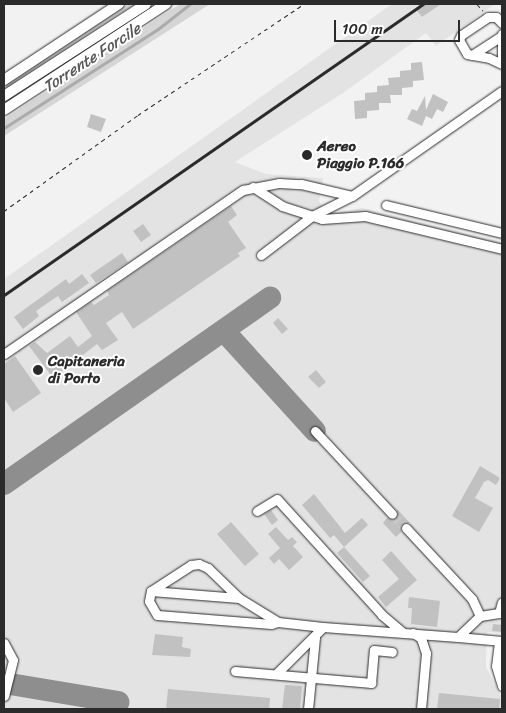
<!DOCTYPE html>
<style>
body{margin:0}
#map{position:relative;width:506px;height:713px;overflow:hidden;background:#f2f2f2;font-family:Sriracha,sans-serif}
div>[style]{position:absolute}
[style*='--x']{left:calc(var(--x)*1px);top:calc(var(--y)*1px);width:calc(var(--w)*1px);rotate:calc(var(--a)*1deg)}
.built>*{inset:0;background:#e3e3e3}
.green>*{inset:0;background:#d5d5d5}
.stream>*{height:2.5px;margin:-1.25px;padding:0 1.25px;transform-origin:1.25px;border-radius:1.25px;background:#ababab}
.taxiway>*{height:22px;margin:-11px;padding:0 11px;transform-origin:11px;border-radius:11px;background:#8e8e8e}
.building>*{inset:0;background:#c1c1c1}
.minor-tunnel>*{height:9px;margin-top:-4.5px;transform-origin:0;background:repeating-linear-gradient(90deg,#cacaca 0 9px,transparent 0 13.5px)}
.path>*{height:1px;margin-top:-0.5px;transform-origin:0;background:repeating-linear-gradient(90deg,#2b2b2b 0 4px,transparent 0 8px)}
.roads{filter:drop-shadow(0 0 1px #2b2b2b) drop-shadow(0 0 1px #2b2b2b)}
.minor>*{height:9px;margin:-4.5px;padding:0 4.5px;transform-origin:4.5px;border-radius:4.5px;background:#fff}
.major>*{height:10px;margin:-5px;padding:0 5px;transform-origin:5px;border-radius:5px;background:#fff}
.rail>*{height:2.5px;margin:-1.25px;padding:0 1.25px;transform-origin:1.25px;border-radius:1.25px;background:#2b2b2b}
.dots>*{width:14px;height:14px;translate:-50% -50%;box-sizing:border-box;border:2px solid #fff;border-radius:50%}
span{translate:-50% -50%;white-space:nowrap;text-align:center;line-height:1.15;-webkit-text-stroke:4px #fff;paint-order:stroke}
.poi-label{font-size:15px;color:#2b2b2b;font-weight:700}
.left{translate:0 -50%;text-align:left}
.water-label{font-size:16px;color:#585858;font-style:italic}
.frame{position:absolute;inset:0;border:5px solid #2b2b2b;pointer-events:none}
.scale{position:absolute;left:334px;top:20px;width:126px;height:22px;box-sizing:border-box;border:2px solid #2b2b2b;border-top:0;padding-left:6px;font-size:15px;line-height:18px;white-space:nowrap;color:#2b2b2b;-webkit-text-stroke:4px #fff;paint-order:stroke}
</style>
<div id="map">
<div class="built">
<div style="clip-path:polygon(392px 4px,495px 4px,436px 46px,426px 33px,343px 93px,235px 162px,266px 174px,323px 178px,319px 201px,327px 214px,362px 208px,502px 242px,502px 633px,487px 632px,486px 660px,486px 667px,502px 698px,502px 709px,4px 709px,4px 279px)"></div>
</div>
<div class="green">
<div style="clip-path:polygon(128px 4px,135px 4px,4px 90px,4px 85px)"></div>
<div style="clip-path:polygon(180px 4px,210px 4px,4px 136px,4px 119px)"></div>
</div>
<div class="stream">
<div style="--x:4;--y:128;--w:183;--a:-32.7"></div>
<div style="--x:158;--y:29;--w:41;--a:-38"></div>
</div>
<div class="taxiway">
<div style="--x:224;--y:331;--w:135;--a:47.7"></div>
<div style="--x:4;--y:484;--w:325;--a:-35"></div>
<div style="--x:4;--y:683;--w:116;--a:9.5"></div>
</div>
<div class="building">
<div style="clip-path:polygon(424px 4px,441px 4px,422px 17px,416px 9px)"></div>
<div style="clip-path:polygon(422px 62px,424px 80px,413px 81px,413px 87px,402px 88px,402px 95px,390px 95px,391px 103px,379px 103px,379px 110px,367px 111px,367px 118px,355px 119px,354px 101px,365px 100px,365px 93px,377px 92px,377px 86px,389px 85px,388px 78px,400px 77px,400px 71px,411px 70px,411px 63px)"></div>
<div style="clip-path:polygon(433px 94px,448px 102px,443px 112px,437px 109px,432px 119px,426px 116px,422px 126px,407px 119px,412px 109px,417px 111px,425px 96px,426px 110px)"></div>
<div style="clip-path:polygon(91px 114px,106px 119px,101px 132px,87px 127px)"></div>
<div style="clip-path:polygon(231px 206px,237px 215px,228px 222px,246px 248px,238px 253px,240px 256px,133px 329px,122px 312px,106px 323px,118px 340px,102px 350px,97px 344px,53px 378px,29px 346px,35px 342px,47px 353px,70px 336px,78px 347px,92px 336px,76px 312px,91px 302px,94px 305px,109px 295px,107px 291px)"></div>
<div style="clip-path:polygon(143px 224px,151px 235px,141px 242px,133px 231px)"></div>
<div style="clip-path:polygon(122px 253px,128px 262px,96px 283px,90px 275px)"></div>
<div style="clip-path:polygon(82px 274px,89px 283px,62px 302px,58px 296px,36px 311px,39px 316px,23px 329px,14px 317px,66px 279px,69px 284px)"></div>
<div style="clip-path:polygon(278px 318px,288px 329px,282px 334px,273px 323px)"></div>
<div style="clip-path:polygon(15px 356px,41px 393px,13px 412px,4px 398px,4px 364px)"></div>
<div style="clip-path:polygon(316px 370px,326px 382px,319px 388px,308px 377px)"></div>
<div style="clip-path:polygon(480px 466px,500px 478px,496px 485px,488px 480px,484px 482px,475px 498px,493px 508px,479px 532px,452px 516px)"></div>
<div style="clip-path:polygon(314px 494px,345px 533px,362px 518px,368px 525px,344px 547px,334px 535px,330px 538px,302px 505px)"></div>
<div style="clip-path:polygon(397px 509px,410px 523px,402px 523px,401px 532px,396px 537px,383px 523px,387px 518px,397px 518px)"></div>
<div style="clip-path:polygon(271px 510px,278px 520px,272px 525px,264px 514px)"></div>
<div style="clip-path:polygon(231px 522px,259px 554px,245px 566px,217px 534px)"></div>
<div style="clip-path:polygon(276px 527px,288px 540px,292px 537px,297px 542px,293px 546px,303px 557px,289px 570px,279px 559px,274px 564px,269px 558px,280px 548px,268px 534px)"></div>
<div style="clip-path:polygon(344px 547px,370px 576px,363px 582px,337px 553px)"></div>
<div style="clip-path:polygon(391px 551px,417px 580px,386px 607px,378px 597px,399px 579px,382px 560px)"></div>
<div style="clip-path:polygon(409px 597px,440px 601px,437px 627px,411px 624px,412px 608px,408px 608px)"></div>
<div style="clip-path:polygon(493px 624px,502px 625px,502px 632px,492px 631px)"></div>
<div style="clip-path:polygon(155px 634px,183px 637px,182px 647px,191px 649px,190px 657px,152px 655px)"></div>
<div style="clip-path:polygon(285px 685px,302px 686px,300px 709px,282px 709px)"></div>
<div style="clip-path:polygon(168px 689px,270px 698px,269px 709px,166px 709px)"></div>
<div style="clip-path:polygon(439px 693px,500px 699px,499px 709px,437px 709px)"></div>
</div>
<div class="minor-tunnel">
<div style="--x:392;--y:514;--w:20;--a:45"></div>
</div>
<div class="path">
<div style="--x:477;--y:4;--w:9;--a:49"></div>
<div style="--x:4;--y:211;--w:165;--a:-35.6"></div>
<div style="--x:138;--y:115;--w:200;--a:-33.8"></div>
</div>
<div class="roads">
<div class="minor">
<div style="--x:502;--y:23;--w:8;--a:-135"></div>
<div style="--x:496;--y:17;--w:8;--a:180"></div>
<div style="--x:488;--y:17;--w:32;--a:146"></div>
<div style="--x:461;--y:35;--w:5;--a:112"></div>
<div style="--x:459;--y:40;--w:16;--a:60"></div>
<div style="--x:467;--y:54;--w:22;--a:10"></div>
<div style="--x:489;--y:58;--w:14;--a:25"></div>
<div style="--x:502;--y:34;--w:22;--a:90"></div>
<div style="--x:472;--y:55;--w:35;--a:-33"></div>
<div style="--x:253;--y:187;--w:35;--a:33"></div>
<div style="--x:282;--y:206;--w:42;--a:18"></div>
<div style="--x:322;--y:219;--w:43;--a:-4"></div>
<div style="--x:365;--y:216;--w:141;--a:13.5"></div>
<div style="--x:386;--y:205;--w:119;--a:13.6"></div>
<div style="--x:261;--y:255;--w:64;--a:-37.4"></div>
<div style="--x:312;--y:216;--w:45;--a:-26.6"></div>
<div style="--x:352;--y:196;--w:183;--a:-35"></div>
<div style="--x:4;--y:354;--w:290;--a:-34.5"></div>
<div style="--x:243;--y:190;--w:37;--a:-11"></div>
<div style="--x:279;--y:183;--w:22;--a:3"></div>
<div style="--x:301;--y:184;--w:52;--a:13.2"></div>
<div style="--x:315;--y:431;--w:113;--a:47.1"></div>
<div style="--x:257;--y:511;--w:23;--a:-31"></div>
<div style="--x:277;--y:499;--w:156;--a:47.8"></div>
<div style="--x:382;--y:615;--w:26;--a:40"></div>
<div style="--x:406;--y:528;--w:97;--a:47.1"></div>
<div style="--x:472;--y:599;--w:19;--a:65"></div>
<div style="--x:151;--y:591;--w:88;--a:4.5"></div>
<div style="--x:278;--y:622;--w:7;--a:164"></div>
<div style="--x:271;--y:624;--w:114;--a:-175.5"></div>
<div style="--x:157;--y:615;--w:16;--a:-120"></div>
<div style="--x:149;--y:601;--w:10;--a:-79"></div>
<div style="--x:151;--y:591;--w:48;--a:-33"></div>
<div style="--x:191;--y:565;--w:8;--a:-7"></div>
<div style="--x:199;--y:564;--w:10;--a:24"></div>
<div style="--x:208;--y:568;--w:43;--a:44.1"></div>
<div style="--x:239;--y:598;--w:46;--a:31.6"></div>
<div style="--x:278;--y:622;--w:45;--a:6.3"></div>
<div style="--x:413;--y:633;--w:9;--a:32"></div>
<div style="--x:421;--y:638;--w:16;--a:72"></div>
<div style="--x:426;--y:653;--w:56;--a:95.1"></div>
<div style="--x:458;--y:637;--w:44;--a:5.2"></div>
<div style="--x:499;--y:642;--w:24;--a:97"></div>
<div style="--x:496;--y:666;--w:21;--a:73"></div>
<div style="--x:4;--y:643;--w:19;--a:62"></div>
<div style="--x:13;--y:660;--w:37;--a:104"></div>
<div style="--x:235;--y:671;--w:137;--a:5"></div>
<div style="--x:371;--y:683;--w:33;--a:-85"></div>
<div style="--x:374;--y:650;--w:18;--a:6"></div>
<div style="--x:276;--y:674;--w:66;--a:-45"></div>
<div style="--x:323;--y:627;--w:135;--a:4.2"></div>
<div style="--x:458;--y:637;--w:30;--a:-44"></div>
<div style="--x:480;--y:616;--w:19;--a:-9"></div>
<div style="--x:499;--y:613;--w:11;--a:-75"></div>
<div style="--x:308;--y:709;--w:72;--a:-84.4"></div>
</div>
<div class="major">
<div style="--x:4;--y:80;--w:138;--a:-33.5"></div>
<div style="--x:4;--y:96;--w:169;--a:-32.9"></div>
<div style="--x:4;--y:110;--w:194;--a:-33.2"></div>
</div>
</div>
<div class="rail">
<div style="--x:4;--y:295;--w:510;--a:-34.78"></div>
</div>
<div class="dots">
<div style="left:307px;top:155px;background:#2b2b2b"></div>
<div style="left:38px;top:370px;background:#2b2b2b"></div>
</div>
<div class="poi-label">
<span class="left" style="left:317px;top:155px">Aereo<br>Piaggio P.166</span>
<span class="left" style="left:48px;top:370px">Capitaneria<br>di Porto</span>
</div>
<div class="water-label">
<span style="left:92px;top:58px;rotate:-33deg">Torrente Forcile</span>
</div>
<div class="frame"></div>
<div class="scale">100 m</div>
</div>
